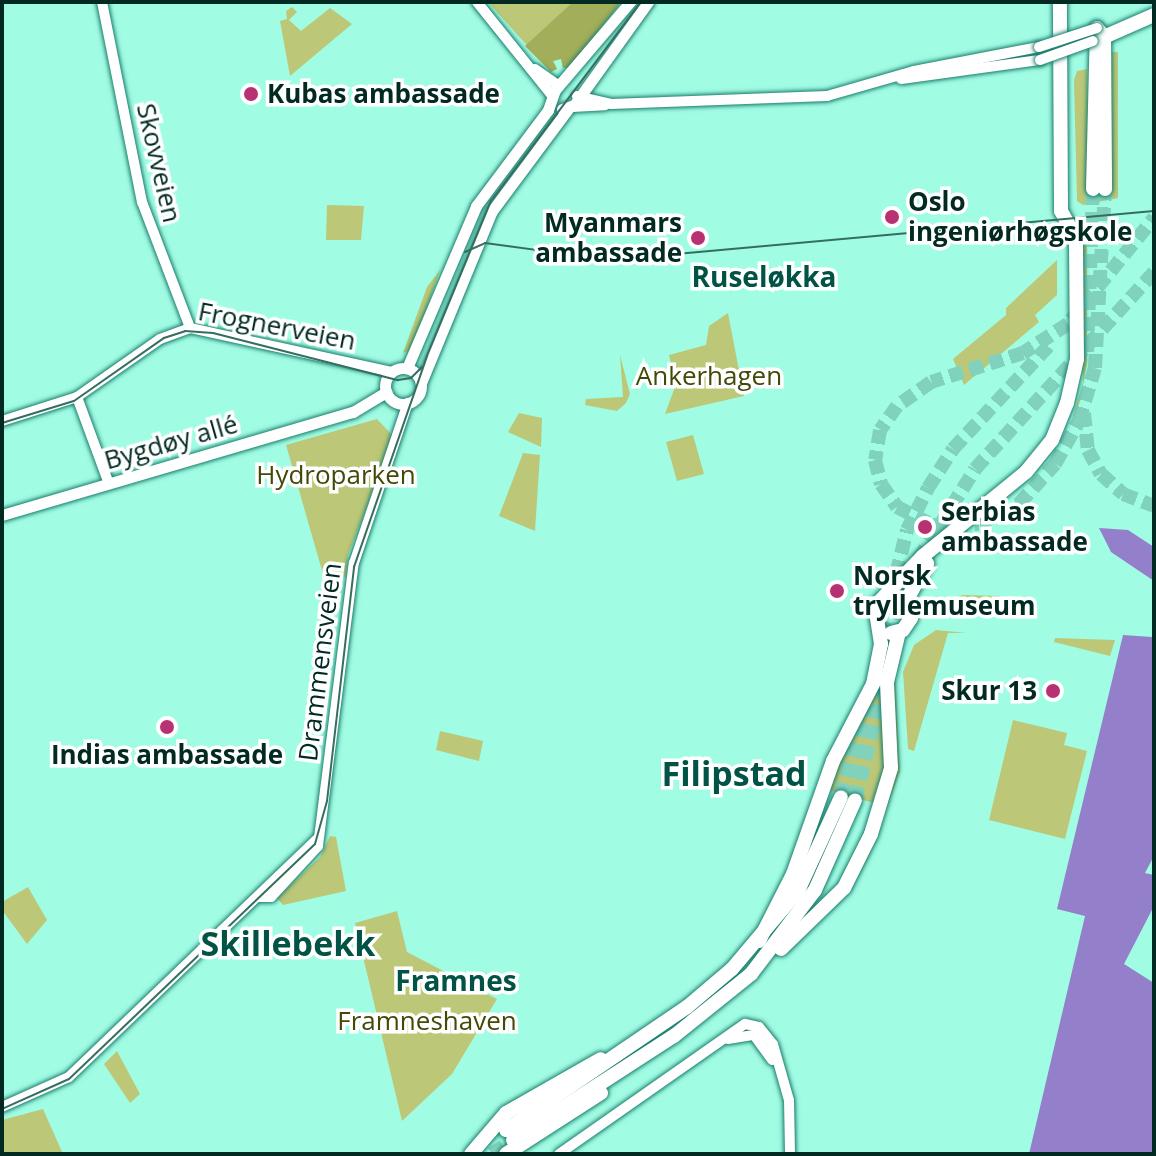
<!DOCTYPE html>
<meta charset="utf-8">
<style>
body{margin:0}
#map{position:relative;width:1156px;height:1156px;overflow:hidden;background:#a1fce4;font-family:"Open Sans",sans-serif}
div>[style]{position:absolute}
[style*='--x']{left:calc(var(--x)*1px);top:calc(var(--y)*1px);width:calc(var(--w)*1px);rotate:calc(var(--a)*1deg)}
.green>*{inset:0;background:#bcc878}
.forest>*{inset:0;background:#a2ae59}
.water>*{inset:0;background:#947fca}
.trunk-tunnel>*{height:14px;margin-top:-7px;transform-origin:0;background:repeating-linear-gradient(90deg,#81d2bd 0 14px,transparent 0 21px)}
.roads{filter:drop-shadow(0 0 2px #197e6b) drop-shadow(0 0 2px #197e6b)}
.tertiary>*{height:10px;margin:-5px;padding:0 5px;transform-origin:5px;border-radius:5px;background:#fff}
.secondary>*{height:11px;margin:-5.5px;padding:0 5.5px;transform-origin:5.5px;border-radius:5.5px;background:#fff}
.secondary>.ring{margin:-5.5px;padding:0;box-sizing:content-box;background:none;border:11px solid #fff;border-radius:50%}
.trunk>*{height:14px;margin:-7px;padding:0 7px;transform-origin:7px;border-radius:7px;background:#fff}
.tram>*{height:2px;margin:-1px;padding:0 1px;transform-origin:1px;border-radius:1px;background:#356e60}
.bridges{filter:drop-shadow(0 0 2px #197e6b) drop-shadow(0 0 2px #197e6b)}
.tertiary-bridge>*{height:10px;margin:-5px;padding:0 5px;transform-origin:5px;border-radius:5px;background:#fff}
.dots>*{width:22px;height:22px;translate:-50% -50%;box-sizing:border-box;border:4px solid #fff;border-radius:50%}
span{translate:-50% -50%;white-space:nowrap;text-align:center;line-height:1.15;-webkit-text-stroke:7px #fff;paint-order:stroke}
.poi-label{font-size:26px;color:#022a22;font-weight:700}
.left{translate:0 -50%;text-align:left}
.right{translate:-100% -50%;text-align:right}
.street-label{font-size:26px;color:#022a22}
.park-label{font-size:26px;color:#434a07}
.neighbourhood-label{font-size:28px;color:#005345;font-weight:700}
.district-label{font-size:34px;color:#005345;font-weight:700}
.frame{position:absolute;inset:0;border:4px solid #022a22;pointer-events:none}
</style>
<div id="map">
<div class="green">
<div style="clip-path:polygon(488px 2px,621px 2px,571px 67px,563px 68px,561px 59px,553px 61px,557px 69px,551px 72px)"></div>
<div style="clip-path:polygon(292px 7px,297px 12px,289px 20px,301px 31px,330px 8px,352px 24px,290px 76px,280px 21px,287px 19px,286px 11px)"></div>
<div style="clip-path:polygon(1112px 52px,1118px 52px,1118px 198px,1083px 205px,1077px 201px,1074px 80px,1077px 71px,1087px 69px,1089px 189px,1109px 190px)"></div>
<div style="clip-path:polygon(327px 205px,364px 206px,361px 240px,326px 240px)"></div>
<div style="clip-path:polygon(1082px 239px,1087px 239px,1087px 364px,1080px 401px,1070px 427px,1083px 383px)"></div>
<div style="clip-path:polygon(1057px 260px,1057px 295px,1035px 315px,1039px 322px,964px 385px,953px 359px,1006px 315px,1006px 308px)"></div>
<div style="clip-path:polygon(440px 270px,412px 350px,403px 353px,427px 287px)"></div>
<div style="clip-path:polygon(728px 313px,744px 396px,665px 414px,676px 384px,669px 355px,706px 345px,709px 326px)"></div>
<div style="clip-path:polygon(620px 355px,630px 394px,626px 403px,617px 411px,585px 405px,586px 399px,623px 397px)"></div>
<div style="clip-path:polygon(519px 413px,542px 418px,541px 447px,508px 432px)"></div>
<div style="clip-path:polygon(377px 419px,394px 437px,348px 555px,346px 577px,323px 574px,286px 445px)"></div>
<div style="clip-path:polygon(693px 435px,704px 474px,677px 481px,666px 442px)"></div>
<div style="clip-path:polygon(523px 453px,540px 455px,535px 531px,499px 516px)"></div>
<div style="clip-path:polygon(963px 595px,1000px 596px,1000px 607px,1031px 609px,1025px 614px,946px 611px,946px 600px)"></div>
<div style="clip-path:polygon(936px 630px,967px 633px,948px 633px,914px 751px,908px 749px,903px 672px,914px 645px)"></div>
<div style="clip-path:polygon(1055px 638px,1115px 640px,1110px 656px,1054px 642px)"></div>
<div style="clip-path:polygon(882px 653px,888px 653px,888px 761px,877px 804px,826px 789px)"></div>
<div style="clip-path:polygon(895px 672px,900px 772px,864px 869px,889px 791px)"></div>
<div style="clip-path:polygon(1013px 720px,1067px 733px,1064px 745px,1087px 751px,1065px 839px,989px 820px)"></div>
<div style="clip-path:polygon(440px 731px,483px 741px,479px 761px,436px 750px)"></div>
<div style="clip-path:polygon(330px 836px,336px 837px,346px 891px,283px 905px,277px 898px,320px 857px)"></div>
<div style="clip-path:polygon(28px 887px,47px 920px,27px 944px,2px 910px,2px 902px)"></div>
<div style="clip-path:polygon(397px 911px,407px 952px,497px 999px,452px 1074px,402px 1121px,355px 923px)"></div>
<div style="clip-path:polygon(117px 1051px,140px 1094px,130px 1103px,104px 1064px)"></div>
<div style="clip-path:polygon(43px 1109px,63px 1154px,2px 1154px,2px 1120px)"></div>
</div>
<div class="forest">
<div style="clip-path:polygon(573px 2px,621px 2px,571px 67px,563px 68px,561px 59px,553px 61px,557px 69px,551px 72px,525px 46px)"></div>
</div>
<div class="water">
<div style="clip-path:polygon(1099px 528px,1128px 530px,1154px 547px,1154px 581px,1111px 552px)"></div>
<div style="clip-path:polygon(1123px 635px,1152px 637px,1154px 856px,1145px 873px,1154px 875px,1154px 906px,1124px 964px,1154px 983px,1154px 1154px,1029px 1154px,1085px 916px,1057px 909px)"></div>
</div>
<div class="trunk-tunnel">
<div style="--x:1071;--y:320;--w:132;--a:-50.9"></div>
<div style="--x:1068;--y:324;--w:54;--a:147.2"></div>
<div style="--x:1023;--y:353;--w:96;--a:162.5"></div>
<div style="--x:931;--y:382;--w:42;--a:144.8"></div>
<div style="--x:897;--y:406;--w:29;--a:125"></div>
<div style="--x:880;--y:430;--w:30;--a:99"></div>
<div style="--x:875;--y:460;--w:25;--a:76"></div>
<div style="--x:881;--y:484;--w:28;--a:55"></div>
<div style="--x:897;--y:507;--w:40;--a:26.6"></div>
<div style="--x:933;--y:525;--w:46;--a:-1.2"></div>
<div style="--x:979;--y:524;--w:45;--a:-26.6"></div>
<div style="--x:1019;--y:504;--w:54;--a:-48"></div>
<div style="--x:1055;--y:464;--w:49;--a:-60.8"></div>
<div style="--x:1079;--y:421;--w:55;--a:-73.2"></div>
<div style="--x:1095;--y:368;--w:179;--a:-86.8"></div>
<div style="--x:1087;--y:352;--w:163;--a:-87.9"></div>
<div style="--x:1084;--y:413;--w:37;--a:84"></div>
<div style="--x:1088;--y:450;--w:27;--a:62"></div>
<div style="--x:1101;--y:474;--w:30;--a:42"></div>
<div style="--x:1123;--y:494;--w:33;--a:21"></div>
<div style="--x:918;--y:560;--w:107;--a:-57.9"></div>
<div style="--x:975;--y:469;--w:266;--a:-47.7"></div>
<div style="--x:881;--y:635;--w:108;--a:-76.1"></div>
<div style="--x:907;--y:530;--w:47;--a:-63.4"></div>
<div style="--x:928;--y:488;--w:46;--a:-57.3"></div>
<div style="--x:953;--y:449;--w:146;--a:-47.2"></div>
<div style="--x:894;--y:641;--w:48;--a:-76.8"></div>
<div style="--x:841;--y:797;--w:94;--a:-75.2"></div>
<div style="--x:855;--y:800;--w:124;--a:-76"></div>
<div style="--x:492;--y:1154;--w:25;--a:-34"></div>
</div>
<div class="roads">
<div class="tertiary">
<div style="--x:102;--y:2;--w:204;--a:78.7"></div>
<div style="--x:142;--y:202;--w:135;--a:69.1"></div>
<div style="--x:477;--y:2;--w:122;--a:51.3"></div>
<div style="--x:535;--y:69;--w:29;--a:35"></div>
<div style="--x:901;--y:79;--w:140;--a:-7.8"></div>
<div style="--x:577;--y:96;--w:35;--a:13"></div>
<div style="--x:611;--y:104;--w:216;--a:-2.1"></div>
<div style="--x:827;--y:96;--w:91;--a:-16"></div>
<div style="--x:914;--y:71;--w:127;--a:-10.9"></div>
<div style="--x:572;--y:107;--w:33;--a:-3"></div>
<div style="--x:77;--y:397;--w:93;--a:69.8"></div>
<div style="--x:2;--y:421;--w:79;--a:-17.7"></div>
<div style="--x:77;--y:397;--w:101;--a:-34.9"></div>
<div style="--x:160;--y:339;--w:32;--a:-20"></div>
<div style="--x:190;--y:328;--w:207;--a:12.3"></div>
<div style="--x:258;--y:897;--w:13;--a:0"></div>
<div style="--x:271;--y:897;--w:69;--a:-47.3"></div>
<div style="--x:318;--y:846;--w:285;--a:-82.8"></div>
<div style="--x:354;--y:563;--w:169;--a:-71.4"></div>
<div style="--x:728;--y:1039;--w:26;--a:-9"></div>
<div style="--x:754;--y:1035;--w:31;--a:54"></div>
<div style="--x:2;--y:1107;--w:73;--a:-24.1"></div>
<div style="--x:69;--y:1077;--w:344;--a:-43.8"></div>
<div style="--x:559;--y:1154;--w:227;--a:-35"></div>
<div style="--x:745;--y:1024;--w:14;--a:12"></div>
<div style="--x:759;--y:1027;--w:22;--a:51"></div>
<div style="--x:773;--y:1044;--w:58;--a:74.1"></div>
<div style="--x:789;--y:1100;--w:54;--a:88.9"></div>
</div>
<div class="secondary">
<div style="--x:562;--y:109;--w:13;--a:-18"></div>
<div style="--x:574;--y:105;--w:127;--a:-54.3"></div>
<div class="ring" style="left:385px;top:368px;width:25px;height:25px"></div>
<div style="--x:407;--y:368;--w:176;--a:-66.9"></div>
<div style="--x:476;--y:206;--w:120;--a:-53.1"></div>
<div style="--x:548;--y:110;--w:21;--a:-71"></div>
<div style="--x:555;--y:90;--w:116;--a:-49.6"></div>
<div style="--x:421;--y:383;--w:186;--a:-67.6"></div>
<div style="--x:492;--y:211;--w:127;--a:-53.3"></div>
<div style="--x:2;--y:515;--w:366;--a:-16.4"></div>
<div style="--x:353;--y:412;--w:39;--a:-31"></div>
</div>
<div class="trunk">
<div style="--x:1097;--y:28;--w:11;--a:49"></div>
<div style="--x:1104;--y:36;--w:153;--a:89.6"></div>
<div style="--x:1097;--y:40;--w:62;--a:-23.7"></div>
<div style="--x:1093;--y:189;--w:161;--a:-88.6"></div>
<div style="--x:906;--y:601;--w:43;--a:-60.4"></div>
<div style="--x:891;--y:633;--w:12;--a:-14"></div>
<div style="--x:903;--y:630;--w:14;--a:-56"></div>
<div style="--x:911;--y:618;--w:22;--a:-114"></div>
<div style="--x:759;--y:941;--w:75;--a:-63.1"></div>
<div style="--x:793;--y:874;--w:120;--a:-70.5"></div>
<div style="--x:833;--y:761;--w:87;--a:-62.5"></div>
<div style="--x:873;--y:684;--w:41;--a:-78.7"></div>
<div style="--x:881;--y:644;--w:38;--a:-99"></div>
<div style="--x:875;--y:606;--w:69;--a:-46.2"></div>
<div style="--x:923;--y:556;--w:133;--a:-39.2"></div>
<div style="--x:1026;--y:472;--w:41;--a:-50.9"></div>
<div style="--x:1052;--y:440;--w:40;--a:-68"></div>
<div style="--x:1067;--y:403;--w:45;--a:-77.2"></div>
<div style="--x:1077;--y:359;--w:121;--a:-90.5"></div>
<div style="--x:1076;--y:238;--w:31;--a:-119"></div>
<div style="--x:1061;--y:211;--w:209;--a:-90.3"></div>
<div style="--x:781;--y:949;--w:88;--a:-44.1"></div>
<div style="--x:844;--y:888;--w:60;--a:-63.4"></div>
<div style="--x:871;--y:834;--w:69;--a:-73.1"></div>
<div style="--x:891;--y:768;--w:86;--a:-92.7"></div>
<div style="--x:887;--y:682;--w:51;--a:-76.5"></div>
<div style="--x:506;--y:1130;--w:219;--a:-34.2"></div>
<div style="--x:687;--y:1007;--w:59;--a:-40.2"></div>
<div style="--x:732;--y:969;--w:102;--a:-49.8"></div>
<div style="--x:798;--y:891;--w:103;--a:-65.4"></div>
<div style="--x:513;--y:1140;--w:192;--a:-32.9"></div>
<div style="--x:674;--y:1036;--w:99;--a:-38.8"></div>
<div style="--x:751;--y:974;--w:106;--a:-52.7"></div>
<div style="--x:815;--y:890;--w:98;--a:-66"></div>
<div style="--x:471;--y:1154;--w:54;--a:-49.5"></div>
<div style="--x:506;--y:1113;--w:109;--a:-29.6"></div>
<div style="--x:506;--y:1154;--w:113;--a:-32.7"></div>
</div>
</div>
<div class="tram">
<div style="--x:465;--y:252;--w:22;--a:-24"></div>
<div style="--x:485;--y:243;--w:126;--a:7.7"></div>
<div style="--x:610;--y:260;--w:546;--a:-5.15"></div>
<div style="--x:2;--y:423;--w:75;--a:-17"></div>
<div style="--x:74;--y:401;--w:110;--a:-35"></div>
<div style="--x:164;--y:338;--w:22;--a:-18"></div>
<div style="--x:185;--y:331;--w:28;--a:4"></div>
<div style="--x:213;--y:333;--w:191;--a:14.3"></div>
<div style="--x:398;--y:380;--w:13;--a:-9"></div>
<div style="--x:411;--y:378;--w:16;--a:-45"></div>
<div style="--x:2;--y:1109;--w:73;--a:-24.1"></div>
<div style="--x:69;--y:1079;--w:340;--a:-43.7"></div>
<div style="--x:315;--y:844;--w:45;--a:-74.4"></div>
<div style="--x:327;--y:801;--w:236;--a:-83.4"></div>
<div style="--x:354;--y:567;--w:223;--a:-70.9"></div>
<div style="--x:427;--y:356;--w:168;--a:-67.6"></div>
<div style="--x:491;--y:201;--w:249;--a:-53"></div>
</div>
<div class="bridges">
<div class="tertiary-bridge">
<div style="--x:1039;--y:47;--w:61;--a:-18.1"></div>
<div style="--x:1040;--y:60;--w:56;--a:-19.7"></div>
</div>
</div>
<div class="dots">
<div style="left:251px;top:94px;background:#b83172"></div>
<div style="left:892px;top:217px;background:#b83172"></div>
<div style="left:698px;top:238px;background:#b83172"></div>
<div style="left:925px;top:527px;background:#b83172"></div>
<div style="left:837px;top:591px;background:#b83172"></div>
<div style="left:1053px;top:691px;background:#b83172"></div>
<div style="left:167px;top:727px;background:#b83172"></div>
</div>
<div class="poi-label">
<span class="left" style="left:267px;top:94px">Kubas ambassade</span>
<span class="left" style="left:908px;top:217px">Oslo<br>ingeniørhøgskole</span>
<span class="right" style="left:682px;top:238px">Myanmars<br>ambassade</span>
<span class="left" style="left:941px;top:527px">Serbias<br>ambassade</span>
<span class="left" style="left:853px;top:591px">Norsk<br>tryllemuseum</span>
<span class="right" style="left:1037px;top:691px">Skur 13</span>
<span style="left:167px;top:755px">Indias ambassade</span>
</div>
<div class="street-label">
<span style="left:159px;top:163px;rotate:77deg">Skovveien</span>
<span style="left:277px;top:326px;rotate:11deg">Frognerveien</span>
<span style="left:171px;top:442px;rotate:-16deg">Bygdøy allé</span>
<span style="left:320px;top:662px;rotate:-83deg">Drammensveien</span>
</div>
<div class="park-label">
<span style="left:709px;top:376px">Ankerhagen</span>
<span style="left:336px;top:475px">Hydroparken</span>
<span style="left:427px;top:1021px">Framneshaven</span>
</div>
<div class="neighbourhood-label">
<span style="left:764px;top:276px">Ruseløkka</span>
<span style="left:456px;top:980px">Framnes</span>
</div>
<div class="district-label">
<span style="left:734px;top:774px">Filipstad</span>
<span style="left:288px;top:944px">Skillebekk</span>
</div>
<div class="frame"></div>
</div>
